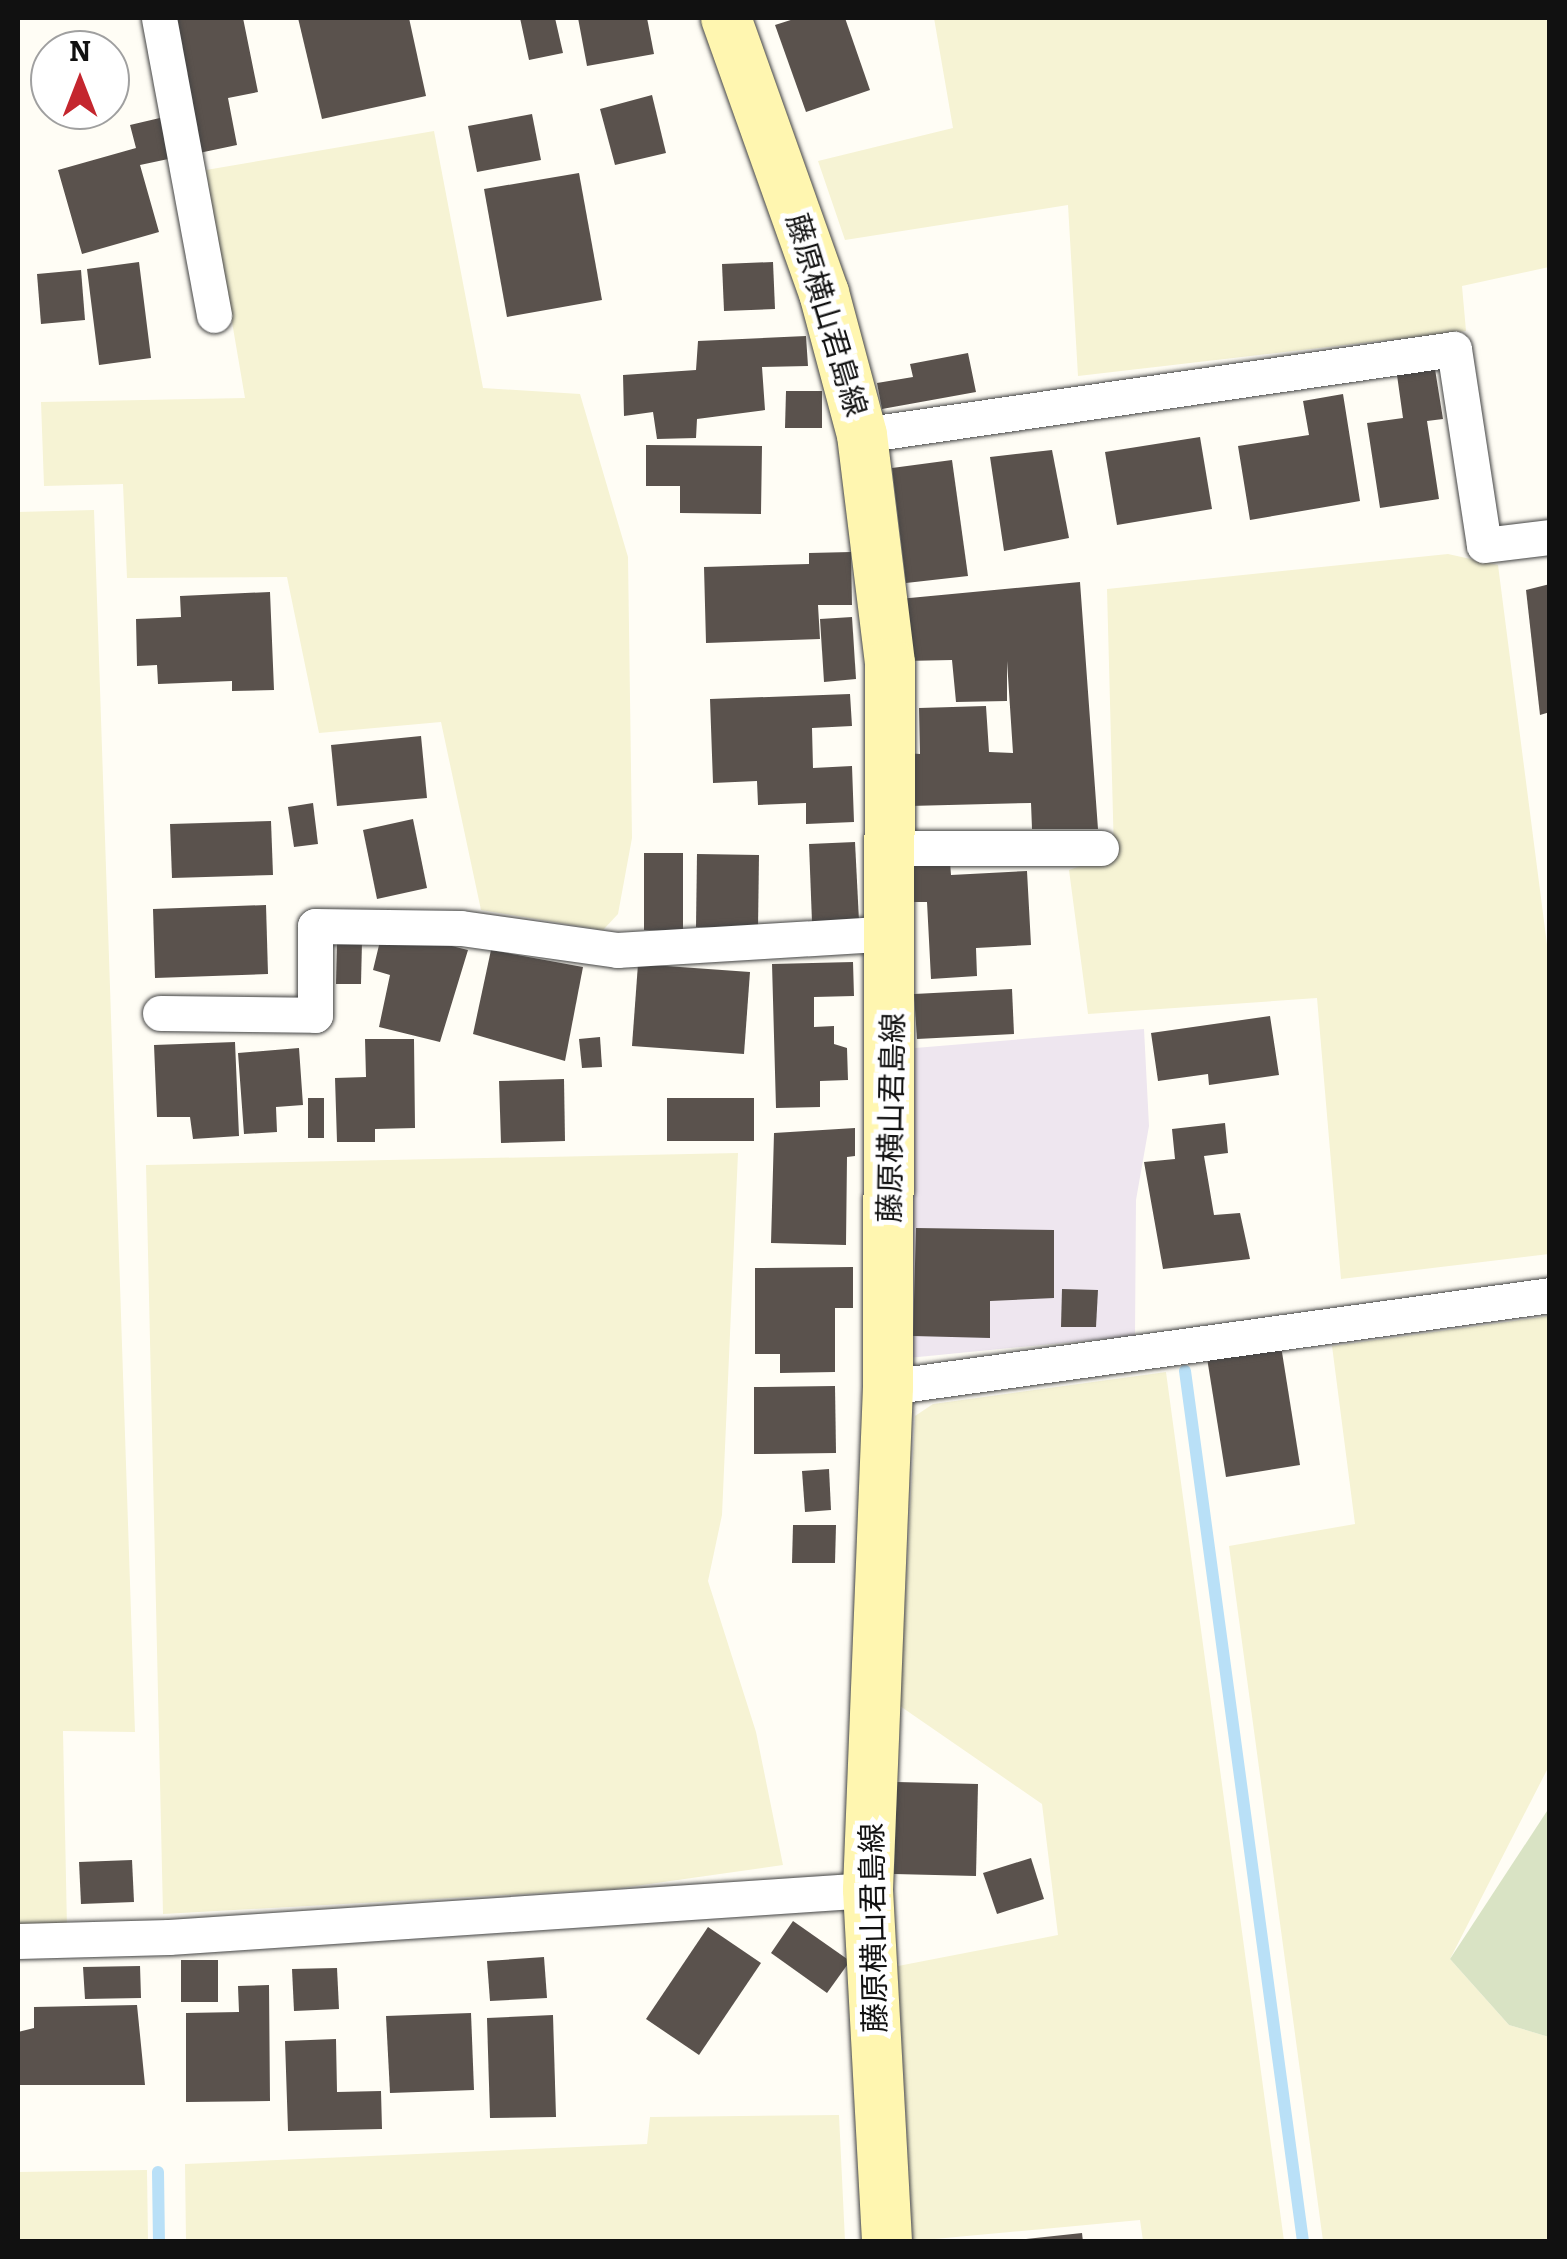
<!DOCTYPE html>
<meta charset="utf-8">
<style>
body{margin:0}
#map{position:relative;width:1567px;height:2259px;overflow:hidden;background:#fffdf5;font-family:Bitter,"Noto Sans JP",serif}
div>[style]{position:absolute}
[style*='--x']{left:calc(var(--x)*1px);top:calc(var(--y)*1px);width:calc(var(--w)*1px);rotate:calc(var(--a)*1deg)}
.industrial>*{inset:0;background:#eee6ef}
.farmland>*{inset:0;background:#f6f3d4}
.cemetery>*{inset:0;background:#d9e3c4}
.stream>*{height:12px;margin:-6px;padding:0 6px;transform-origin:6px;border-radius:6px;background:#b9e0f7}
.building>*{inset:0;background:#5a524d}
.roads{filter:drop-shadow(0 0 2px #444) drop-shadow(0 0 2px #444)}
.minor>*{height:35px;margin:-17.5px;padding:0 17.5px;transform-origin:17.5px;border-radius:17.5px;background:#fff}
.secondary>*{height:50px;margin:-25px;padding:0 25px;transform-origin:25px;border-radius:25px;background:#fff6b0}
span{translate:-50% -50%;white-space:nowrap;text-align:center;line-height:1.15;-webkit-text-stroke:10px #fff;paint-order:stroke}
.street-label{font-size:30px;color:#111}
.frame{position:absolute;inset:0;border:20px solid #111;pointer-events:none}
.north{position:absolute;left:30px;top:30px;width:100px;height:100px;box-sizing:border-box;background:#fff;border:2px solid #a0a0a0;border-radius:50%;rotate:0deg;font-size:28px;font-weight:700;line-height:40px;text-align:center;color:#111}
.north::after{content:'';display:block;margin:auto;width:35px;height:45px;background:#c4262e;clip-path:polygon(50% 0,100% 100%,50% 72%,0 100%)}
</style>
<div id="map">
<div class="industrial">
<div style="clip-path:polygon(1144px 1029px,1149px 1126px,1136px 1200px,1135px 1336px,908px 1358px,915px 1048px)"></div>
</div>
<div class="farmland">
<div style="clip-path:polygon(934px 18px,1549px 18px,1549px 267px,1462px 286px,1466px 331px,1078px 376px,1068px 205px,845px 240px,818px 161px,953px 128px)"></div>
<div style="clip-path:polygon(434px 131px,483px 388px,580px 394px,628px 557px,632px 838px,618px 914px,603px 930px,481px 910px,441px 722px,319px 733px,287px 577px,127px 578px,123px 484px,44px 486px,41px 402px,245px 398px,206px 170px)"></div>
<div style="clip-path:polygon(94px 510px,135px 1732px,63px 1731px,67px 1928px,18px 1929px,18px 512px)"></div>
<div style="clip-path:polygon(1448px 554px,1498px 565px,1549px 960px,1549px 1254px,1341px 1279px,1317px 998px,1088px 1014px,1069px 870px,1114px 854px,1107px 589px)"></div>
<div style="clip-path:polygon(738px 1153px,722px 1515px,708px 1581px,756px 1732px,783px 1865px,614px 1889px,163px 1914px,146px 1165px)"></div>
<div style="clip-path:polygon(1549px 1316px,1549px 1766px,1450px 1959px,1509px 2025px,1549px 2037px,1549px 2241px,1323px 2241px,1229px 1546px,1355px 1524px,1332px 1346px)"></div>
<div style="clip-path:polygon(1166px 1372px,1284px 2241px,1143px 2241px,1140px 2220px,913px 2241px,898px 1966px,1058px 1935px,1042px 1804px,900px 1706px,915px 1416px,933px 1404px)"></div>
<div style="clip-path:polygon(839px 2115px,845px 2241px,186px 2241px,185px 2164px,647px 2144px,650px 2117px)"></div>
<div style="clip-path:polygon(147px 2170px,148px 2241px,18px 2241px,18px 2172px)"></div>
</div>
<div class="cemetery">
<div style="clip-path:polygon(1549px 1808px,1549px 2037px,1509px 2025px,1450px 1959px)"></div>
</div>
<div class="stream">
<div style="--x:1185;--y:1371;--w:879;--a:82.28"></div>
<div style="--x:158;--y:2172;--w:70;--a:89.2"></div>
</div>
<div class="building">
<div style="clip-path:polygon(172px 18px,243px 18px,258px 92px,228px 98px,237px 145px,199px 153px)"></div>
<div style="clip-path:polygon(298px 18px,409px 18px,426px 96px,322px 119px)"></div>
<div style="clip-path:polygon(520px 18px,555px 18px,563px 53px,529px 60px)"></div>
<div style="clip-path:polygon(578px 18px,647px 18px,654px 54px,587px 66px)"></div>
<div style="clip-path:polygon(797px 18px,845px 18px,870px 90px,806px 112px,775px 25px)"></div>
<div style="clip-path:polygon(652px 95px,666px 153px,615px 165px,600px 109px)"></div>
<div style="clip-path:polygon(532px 114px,541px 160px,477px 172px,468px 126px)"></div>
<div style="clip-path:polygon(164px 117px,173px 158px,140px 165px,159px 232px,82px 254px,58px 170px,136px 148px,130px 125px)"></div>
<div style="clip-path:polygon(579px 173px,602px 300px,507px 317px,484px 189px)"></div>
<div style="clip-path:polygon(139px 262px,151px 358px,99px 365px,87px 269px)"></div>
<div style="clip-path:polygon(773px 262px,775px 309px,724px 311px,722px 264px)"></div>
<div style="clip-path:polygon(81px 270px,85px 320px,41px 324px,37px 274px)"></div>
<div style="clip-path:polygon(806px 336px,808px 366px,762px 367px,765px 410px,697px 419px,696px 438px,657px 439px,653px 412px,624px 416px,623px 375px,696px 370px,698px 341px)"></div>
<div style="clip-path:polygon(968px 353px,976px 392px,882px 409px,877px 383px,913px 377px,910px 364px)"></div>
<div style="clip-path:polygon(1435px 369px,1443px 419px,1427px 421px,1439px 499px,1380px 508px,1367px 423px,1403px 418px,1397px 375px)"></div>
<div style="clip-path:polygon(786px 391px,822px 391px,822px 428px,785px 428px)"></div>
<div style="clip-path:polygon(1343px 394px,1360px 501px,1250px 520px,1238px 446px,1309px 435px,1303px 401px)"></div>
<div style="clip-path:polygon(1200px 437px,1212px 509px,1117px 525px,1105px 452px)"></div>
<div style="clip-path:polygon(646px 445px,762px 446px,761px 514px,680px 513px,680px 486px,646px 486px)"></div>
<div style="clip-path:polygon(1052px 450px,1069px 538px,1004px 551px,990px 457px)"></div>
<div style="clip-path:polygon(952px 460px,968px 576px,906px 583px,892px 468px)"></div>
<div style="clip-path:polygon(851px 552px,852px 605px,818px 605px,820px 639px,706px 643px,704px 567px,809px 564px,809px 553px)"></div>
<div style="clip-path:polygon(1080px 582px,1098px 829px,1032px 829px,1031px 803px,909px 806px,905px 753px,920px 754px,919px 708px,986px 706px,989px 752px,1013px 753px,1007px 661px,1007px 701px,956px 702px,952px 660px,904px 661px,899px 599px)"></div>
<div style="clip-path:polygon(1550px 584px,1550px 712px,1540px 715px,1526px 590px)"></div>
<div style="clip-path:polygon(270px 592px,274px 690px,232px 691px,232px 681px,158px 684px,157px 665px,137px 666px,136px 619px,181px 617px,180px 596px)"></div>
<div style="clip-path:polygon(852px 617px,856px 679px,824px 682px,820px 619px)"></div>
<div style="clip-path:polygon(850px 694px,852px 726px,812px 728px,813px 768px,852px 766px,854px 822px,806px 824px,806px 803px,758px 805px,757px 781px,713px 783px,710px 699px)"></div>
<div style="clip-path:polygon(421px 736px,427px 798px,337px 806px,331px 745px)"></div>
<div style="clip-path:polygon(313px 803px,318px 844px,294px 847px,288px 807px)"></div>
<div style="clip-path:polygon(413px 819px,427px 888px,377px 899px,363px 830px)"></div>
<div style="clip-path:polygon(271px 821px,273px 875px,172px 878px,170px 824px)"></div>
<div style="clip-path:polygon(855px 842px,859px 921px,812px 922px,809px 844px)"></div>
<div style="clip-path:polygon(644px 853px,683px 853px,683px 931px,644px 930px)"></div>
<div style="clip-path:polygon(697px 854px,759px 855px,758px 928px,696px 927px)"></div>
<div style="clip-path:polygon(950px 862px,951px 875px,1027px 871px,1031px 945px,976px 948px,977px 976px,931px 979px,927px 902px,910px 902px,908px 864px)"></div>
<div style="clip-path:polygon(266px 905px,268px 974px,155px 978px,153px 909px)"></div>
<div style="clip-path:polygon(415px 937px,468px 950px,440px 1042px,379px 1027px,390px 975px,373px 970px,380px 941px)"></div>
<div style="clip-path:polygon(337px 941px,362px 941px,361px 984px,336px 984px)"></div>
<div style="clip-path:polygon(491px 950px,583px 967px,565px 1061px,473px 1034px)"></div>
<div style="clip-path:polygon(853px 962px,854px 996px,814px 997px,814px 1027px,834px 1026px,834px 1044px,847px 1048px,848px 1080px,820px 1081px,820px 1107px,776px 1108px,772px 964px)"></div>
<div style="clip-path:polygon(638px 964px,750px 972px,744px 1054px,632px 1046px)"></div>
<div style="clip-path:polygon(1012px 989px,1014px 1034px,917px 1039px,914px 994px)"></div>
<div style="clip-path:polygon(1270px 1016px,1279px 1075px,1209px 1085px,1208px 1074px,1158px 1081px,1151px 1033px)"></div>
<div style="clip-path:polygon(600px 1037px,602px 1067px,582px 1068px,579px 1039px)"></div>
<div style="clip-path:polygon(365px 1039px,414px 1039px,415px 1128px,375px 1129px,375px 1142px,337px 1142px,335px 1078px,366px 1077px)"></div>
<div style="clip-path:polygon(235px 1042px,239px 1136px,193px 1139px,190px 1117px,157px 1117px,154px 1045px)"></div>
<div style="clip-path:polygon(299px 1048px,303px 1105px,276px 1107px,277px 1132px,244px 1134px,238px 1053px)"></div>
<div style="clip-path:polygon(564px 1079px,565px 1141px,501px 1143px,499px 1081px)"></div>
<div style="clip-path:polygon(308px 1098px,324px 1098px,324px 1138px,308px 1138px)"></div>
<div style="clip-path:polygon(667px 1098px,754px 1098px,754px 1141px,667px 1141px)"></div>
<div style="clip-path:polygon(1225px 1123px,1228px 1153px,1204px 1156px,1214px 1215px,1240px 1213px,1250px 1259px,1163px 1269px,1144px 1162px,1175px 1159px,1172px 1129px)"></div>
<div style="clip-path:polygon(855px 1128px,855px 1156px,847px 1157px,846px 1245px,771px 1243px,774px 1133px)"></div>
<div style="clip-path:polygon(916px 1228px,1054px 1230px,1054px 1298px,990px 1301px,990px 1338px,913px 1336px)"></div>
<div style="clip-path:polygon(853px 1267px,853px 1308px,835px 1308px,835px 1372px,780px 1373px,780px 1354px,755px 1354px,755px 1268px)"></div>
<div style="clip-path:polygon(1062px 1289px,1098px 1290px,1096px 1327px,1061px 1327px)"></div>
<div style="clip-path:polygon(1281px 1346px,1300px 1465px,1226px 1477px,1207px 1358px)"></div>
<div style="clip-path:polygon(835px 1386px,836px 1453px,754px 1454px,754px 1387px)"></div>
<div style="clip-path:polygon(829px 1469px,831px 1510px,805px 1512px,802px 1471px)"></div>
<div style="clip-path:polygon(793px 1525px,836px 1525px,835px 1563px,792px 1563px)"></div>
<div style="clip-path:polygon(897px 1782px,978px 1784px,976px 1876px,894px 1874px)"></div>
<div style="clip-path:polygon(1031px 1858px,1044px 1899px,997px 1914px,983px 1873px)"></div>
<div style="clip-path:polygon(132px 1860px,134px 1902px,81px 1904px,79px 1862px)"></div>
<div style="clip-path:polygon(793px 1921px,850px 1961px,827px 1993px,771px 1953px)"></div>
<div style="clip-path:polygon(708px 1927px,761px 1963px,699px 2055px,646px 2019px)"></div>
<div style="clip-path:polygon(544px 1957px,547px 1998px,490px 2001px,487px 1961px)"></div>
<div style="clip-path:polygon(181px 1960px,218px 1960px,218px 2002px,181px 2002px)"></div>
<div style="clip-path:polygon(140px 1966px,141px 1998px,85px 1999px,83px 1967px)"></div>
<div style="clip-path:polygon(337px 1968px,339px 2009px,294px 2011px,292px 1969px)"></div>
<div style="clip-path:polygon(269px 1985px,270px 2101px,186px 2102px,186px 2013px,239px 2012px,238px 1986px)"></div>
<div style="clip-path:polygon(137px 2005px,145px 2085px,18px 2085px,18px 2032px,34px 2028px,34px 2007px)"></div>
<div style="clip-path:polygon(471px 2013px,474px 2090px,390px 2093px,386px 2016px)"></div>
<div style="clip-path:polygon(553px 2015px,556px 2117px,490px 2118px,487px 2018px)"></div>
<div style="clip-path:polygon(336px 2039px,337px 2092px,381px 2091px,382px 2129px,288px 2131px,285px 2041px)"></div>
<div style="clip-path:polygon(1082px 2233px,1083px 2242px,1026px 2242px,1026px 2239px)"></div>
</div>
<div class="roads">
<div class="minor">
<div style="--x:159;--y:18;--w:302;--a:79.5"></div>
<div style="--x:862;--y:435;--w:598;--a:-8.27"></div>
<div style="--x:1454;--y:349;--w:198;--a:81.3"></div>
<div style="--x:1484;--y:545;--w:66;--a:-6.9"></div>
<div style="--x:893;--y:848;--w:208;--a:0"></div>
<div style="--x:160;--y:1013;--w:155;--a:0.7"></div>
<div style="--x:315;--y:1015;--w:89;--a:-90"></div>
<div style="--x:315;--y:926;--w:146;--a:0.8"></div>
<div style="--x:461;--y:928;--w:158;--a:8"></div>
<div style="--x:617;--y:950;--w:278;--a:-3.5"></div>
<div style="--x:888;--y:1387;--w:668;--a:-7.91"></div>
<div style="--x:18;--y:1941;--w:151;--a:-1.5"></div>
<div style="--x:169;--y:1937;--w:701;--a:-3.85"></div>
</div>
<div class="secondary">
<div style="--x:726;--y:18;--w:292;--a:70.4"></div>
<div style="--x:824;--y:293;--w:147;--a:75"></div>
<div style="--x:862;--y:435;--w:230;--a:83"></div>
<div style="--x:890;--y:663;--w:724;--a:90.16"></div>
<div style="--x:888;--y:1387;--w:503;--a:92.28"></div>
<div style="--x:868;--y:1890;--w:353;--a:86.9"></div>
</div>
</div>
<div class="street-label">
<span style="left:826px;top:315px;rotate:73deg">藤原横山君島線</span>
<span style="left:892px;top:1118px;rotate:-89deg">藤原横山君島線</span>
<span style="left:874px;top:1928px;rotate:-91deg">藤原横山君島線</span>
</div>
<div class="frame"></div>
<div class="north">N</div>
</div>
